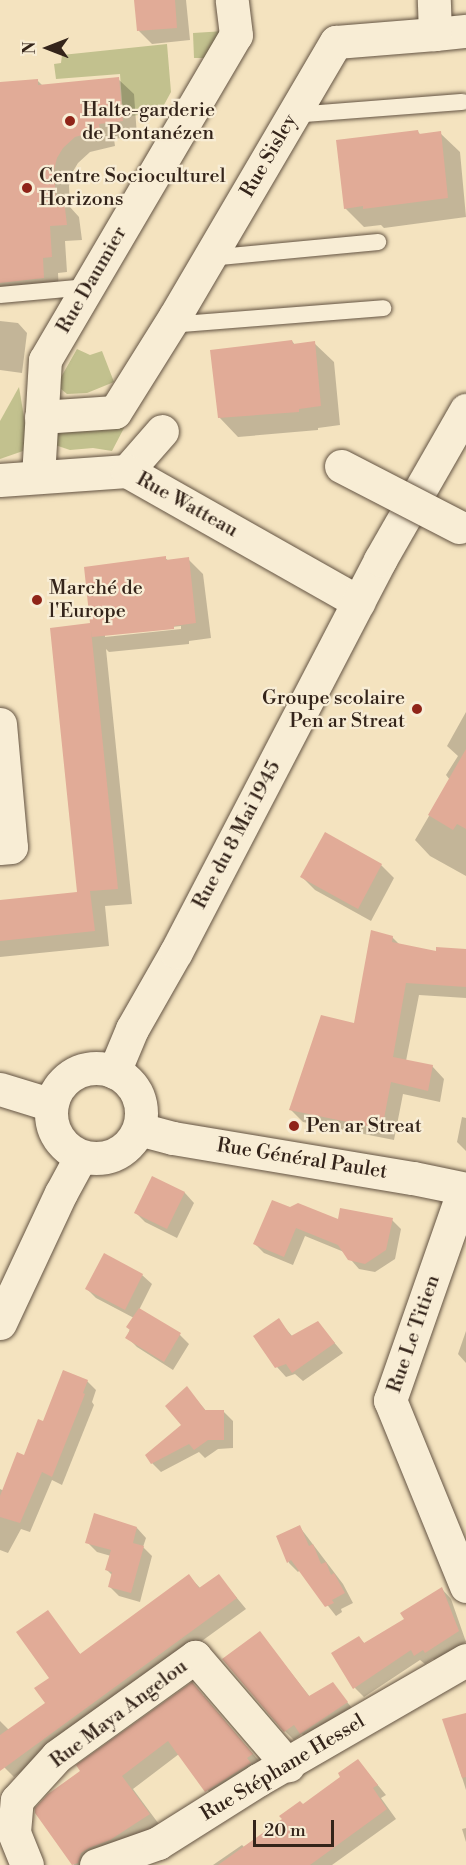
<!DOCTYPE html>
<meta charset="utf-8">
<style>
body{margin:0}
#map{position:relative;width:466px;height:1865px;overflow:hidden;background:#f4e3bf;font-family:"Libre Bodoni",serif}
div>[style]{position:absolute}
[style*='--x']{left:calc(var(--x)*1px);top:calc(var(--y)*1px);width:calc(var(--w)*1px);rotate:calc(var(--a)*1deg)}
.green>*{inset:0;background:#c2c18e}
.shadow>*{inset:0;background:#0003}
.building>*{inset:0;background:#e1ab97}
.roads{filter:drop-shadow(0 0 2px #645443) drop-shadow(0 0 2px #645443)}
.lane>*{height:16px;margin:-8px;padding:0 8px;transform-origin:8px;border-radius:8px;background:#f8edd5}
.street>*{height:33px;margin:-16.5px;padding:0 16.5px;transform-origin:16.5px;border-radius:16.5px;background:#f8edd5}
.secondary>*{height:33px;margin:-16.5px;padding:0 16.5px;transform-origin:16.5px;border-radius:16.5px;background:#f8edd5}
.secondary>.ring{margin:-16.5px;padding:0;box-sizing:content-box;background:none;border:33px solid #f8edd5;border-radius:50%}
.bridges{filter:drop-shadow(0 0 2px #645443) drop-shadow(0 0 2px #645443)}
.street-bridge>*{height:33px;margin:-16.5px;padding:0 16.5px;transform-origin:16.5px;border-radius:16.5px;background:#f8edd5}
.dots>*{width:16px;height:16px;translate:-50% -50%;box-sizing:border-box;border:3px solid #f8edd5;border-radius:50%}
span{translate:-50% -50%;white-space:nowrap;text-align:center;line-height:1.15;-webkit-text-stroke:4.5px #f8edd5;paint-order:stroke}
.poi-label{font-size:20px;color:#34241a}
.left{translate:0 -50%;text-align:left}
.right{translate:-100% -50%;text-align:right}
.street-label{font-size:20px;color:#34241a}
.north{position:absolute;left:18px;top:18px;width:60px;height:60px;-webkit-text-stroke:4px #f8edd5;paint-order:stroke;rotate:270deg;font-size:16px;font-weight:700;line-height:24px;text-align:center;color:#34241a}
.north::after{content:'';display:block;margin:auto;width:21px;height:27px;background:#34241a;clip-path:polygon(50% 0,100% 100%,50% 72%,0 100%)}
.scale{position:absolute;left:253px;top:1820px;width:81px;height:27px;box-sizing:border-box;border:3px solid #34241a;border-top:0;padding-left:8px;font-size:18px;line-height:21px;white-space:nowrap;color:#34241a;-webkit-text-stroke:4px #f8edd5;paint-order:stroke}
</style>
<div id="map">
<div class="green">
<div style="clip-path:polygon(225px 31px,212px 58px,194px 58px,193px 33px)"></div>
<div style="clip-path:polygon(167px 44px,171px 92px,159px 114px,123px 116px,120px 74px,56px 79px,54px 64px,61px 63px,62px 55px)"></div>
<div style="clip-path:polygon(77px 349px,90px 355px,102px 351px,114px 382px,87px 393px,67px 394px,61px 389px,60px 379px)"></div>
<div style="clip-path:polygon(19px 387px,26px 429px,23px 451px,0 459px,0 421px)"></div>
<div style="clip-path:polygon(118px 425px,124px 428px,112px 451px,93px 448px,70px 450px,55px 445px,56px 433px)"></div>
</div>
<div class="shadow">
<div style="clip-path:polygon(136px 0,186px 0,190px 40px,152px 44px,139px 31px)"></div>
<div style="clip-path:polygon(118px 79px,134px 94px,137px 136px,114px 139px,115px 146px,90px 152px,78px 163px,72px 173px,69px 186px,70px 207px,79px 217px,82px 240px,65px 241px,67px 272px,58px 273px,59px 293px,0 299px,0 84px,37px 80px,43px 86px)"></div>
<div style="clip-path:polygon(418px 132px,421px 135px,440px 133px,460px 152px,466px 217px,384px 228px,381px 225px,364px 227px,345px 208px)"></div>
<div style="clip-path:polygon(0 321px,18px 323px,27px 333px,22px 373px,0 370px)"></div>
<div style="clip-path:polygon(292px 341px,295px 345px,314px 343px,334px 362px,340px 425px,318px 428px,318px 430px,238px 437px,219px 417px)"></div>
<div style="clip-path:polygon(evenodd,165px 558px,169px 561px,188px 559px,203px 574px,211px 638px,189px 641px,189px 644px,109px 652px,106px 649px,132px 904px,105px 906px,109px 946px,0 957px,0 901px,79px 893px,52px 629px,92px 624px,165px 558px,181px 626px,181px 629px,105px 637px,105px 634px,181px 626px)"></div>
<div style="clip-path:polygon(466px 712px,466px 876px,430px 856px,415px 840px,450px 780px,446px 775px,458px 756px,447px 746px)"></div>
<div style="clip-path:polygon(381px 865px,394px 878px,371px 921px,315px 890px,302px 877px)"></div>
<div style="clip-path:polygon(392px 937px,400px 945px,438px 952px,466px 951px,466px 998px,419px 995px,406px 1061px,432px 1066px,444px 1079px,440px 1102px,403px 1094px,394px 1140px,303px 1122px,291px 1110px,355px 1025px)"></div>
<div style="clip-path:polygon(462px 1117px,466px 1118px,466px 1151px,457px 1142px)"></div>
<div style="clip-path:polygon(153px 1178px,185px 1193px,194px 1203px,177px 1238px,145px 1222px,136px 1213px)"></div>
<div style="clip-path:polygon(290px 1208px,339px 1221px,392px 1220px,401px 1229px,395px 1259px,375px 1272px,359px 1269px,344px 1252px,305px 1236px,293px 1265px,264px 1253px,255px 1244px)"></div>
<div style="clip-path:polygon(142px 1275px,152px 1284px,139px 1310px,180px 1335px,189px 1344px,173px 1370px,137px 1347px,127px 1337px,134px 1318px,96px 1298px,87px 1289px)"></div>
<div style="clip-path:polygon(278px 1320px,293px 1337px,318px 1323px,343px 1353px,303px 1381px,295px 1374px,286px 1377px,277px 1367px)"></div>
<div style="clip-path:polygon(466px 1331px,466px 1363px,458px 1354px)"></div>
<div style="clip-path:polygon(87px 1381px,96px 1390px,92px 1402px,94px 1405px,62px 1485px,52px 1480px,30px 1532px,21px 1529px,8px 1553px,0 1550px,0 1489px,4px 1491px,44px 1423px)"></div>
<div style="clip-path:polygon(187px 1388px,207px 1412px,223px 1411px,233px 1421px,233px 1448px,218px 1449px,205px 1458px,199px 1452px,161px 1472px,152px 1463px,183px 1425px)"></div>
<div style="clip-path:polygon(299px 1526px,343px 1584px,353px 1603px,341px 1609px,342px 1612px,336px 1616px,300px 1570px,298px 1572px,289px 1563px,278px 1537px)"></div>
<div style="clip-path:polygon(137px 1528px,146px 1538px,143px 1547px,152px 1556px,140px 1602px,119px 1596px,109px 1586px,113px 1576px,107px 1570px,111px 1556px,97px 1552px,87px 1542px)"></div>
<div style="clip-path:polygon(189px 1576px,201px 1589px,219px 1576px,246px 1609px,14px 1777px,0 1763px,0 1721px,9px 1730px,47px 1703px,51px 1679px,69px 1642px,81px 1655px)"></div>
<div style="clip-path:polygon(442px 1589px,451px 1599px,466px 1642px,435px 1661px,433px 1659px,425px 1664px,420px 1660px,364px 1697px,355px 1688px,359px 1638px,365px 1644px,406px 1619px)"></div>
<div style="clip-path:polygon(260px 1633px,310px 1697px,333px 1684px,355px 1712px,310px 1742px,302px 1734px,294px 1740px,285px 1731px)"></div>
<div style="clip-path:polygon(204px 1696px,264px 1767px,218px 1803px,179px 1754px,133px 1789px,161px 1827px,94px 1865px,74px 1865px,36px 1812px)"></div>
<div style="clip-path:polygon(466px 1714px,466px 1790px,444px 1720px)"></div>
<div style="clip-path:polygon(358px 1761px,386px 1795px,381px 1798px,396px 1819px,332px 1865px,213px 1865px,242px 1845px,245px 1848px,342px 1777px)"></div>
<div style="clip-path:polygon(466px 1828px,466px 1842px,462px 1829px)"></div>
</div>
<div class="building">
<div style="clip-path:polygon(134px 0,175px 0,177px 28px,137px 31px)"></div>
<div style="clip-path:polygon(119px 77px,123px 121px,99px 124px,100px 130px,75px 137px,63px 148px,57px 158px,54px 170px,56px 201px,64px 200px,67px 225px,50px 226px,52px 257px,43px 258px,44px 278px,0 283px,0 82px,38px 79px,38px 85px)"></div>
<div style="clip-path:polygon(418px 130px,419px 134px,441px 131px,448px 198px,363px 209px,363px 206px,344px 209px,336px 140px)"></div>
<div style="clip-path:polygon(292px 340px,293px 344px,315px 341px,321px 406px,299px 409px,299px 412px,218px 418px,210px 350px)"></div>
<div style="clip-path:polygon(166px 556px,166px 560px,189px 557px,196px 623px,174px 626px,174px 629px,92px 637px,91px 630px,118px 889px,90px 891px,95px 931px,0 941px,0 900px,77px 892px,50px 628px,90px 623px,84px 567px)"></div>
<div style="clip-path:polygon(466px 749px,466px 829px,457px 824px,453px 830px,428px 815px)"></div>
<div style="clip-path:polygon(325px 832px,382px 864px,358px 909px,300px 877px)"></div>
<div style="clip-path:polygon(371px 930px,393px 936px,392px 942px,436px 951px,436px 947px,466px 949px,466px 987px,406px 983px,393px 1057px,433px 1065px,428px 1091px,391px 1082px,382px 1129px,289px 1110px,321px 1015px,354px 1023px)"></div>
<div style="clip-path:polygon(152px 1176px,185px 1192px,167px 1229px,134px 1213px)"></div>
<div style="clip-path:polygon(272px 1200px,290px 1207px,298px 1203px,338px 1219px,340px 1208px,393px 1218px,386px 1250px,365px 1264px,348px 1260px,338px 1245px,296px 1228px,284px 1257px,253px 1244px)"></div>
<div style="clip-path:polygon(104px 1253px,143px 1274px,125px 1310px,85px 1289px)"></div>
<div style="clip-path:polygon(139px 1308px,181px 1333px,164px 1362px,125px 1338px,130px 1330px,126px 1327px)"></div>
<div style="clip-path:polygon(279px 1318px,291px 1336px,318px 1321px,335px 1343px,292px 1373px,286px 1364px,275px 1368px,253px 1336px)"></div>
<div style="clip-path:polygon(63px 1370px,88px 1380px,83px 1393px,85px 1394px,52px 1477px,42px 1472px,20px 1523px,0 1517px,0 1496px,17px 1452px,24px 1455px,38px 1419px,43px 1421px)"></div>
<div style="clip-path:polygon(187px 1386px,205px 1410px,224px 1410px,224px 1440px,208px 1440px,194px 1450px,189px 1444px,151px 1464px,145px 1455px,181px 1425px,165px 1406px)"></div>
<div style="clip-path:polygon(94px 1513px,137px 1527px,133px 1543px,144px 1546px,131px 1593px,108px 1587px,112px 1572px,105px 1570px,111px 1550px,85px 1543px)"></div>
<div style="clip-path:polygon(300px 1525px,309px 1546px,313px 1544px,321px 1564px,326px 1562px,331px 1575px,334px 1573px,345px 1593px,332px 1600px,334px 1603px,325px 1607px,291px 1560px,287px 1563px,276px 1536px)"></div>
<div style="clip-path:polygon(189px 1574px,199px 1588px,219px 1574px,237px 1598px,0 1771px,0 1735px,45px 1703px,34px 1688px,49px 1678px,16px 1632px,48px 1610px,80px 1654px)"></div>
<div style="clip-path:polygon(442px 1587px,459px 1631px,425px 1653px,423px 1650px,414px 1656px,411px 1650px,353px 1689px,331px 1653px,359px 1636px,364px 1643px,404px 1619px,400px 1613px)"></div>
<div style="clip-path:polygon(260px 1631px,309px 1696px,333px 1682px,348px 1702px,300px 1734px,294px 1725px,284px 1732px,222px 1659px)"></div>
<div style="clip-path:polygon(192px 1682px,253px 1754px,247px 1758px,251px 1763px,205px 1792px,168px 1741px,122px 1776px,150px 1814px,110px 1840px,89px 1848px,81px 1853px,78px 1863px,72px 1865px,35px 1813px,35px 1808px,48px 1794px,80px 1771px,76px 1765px)"></div>
<div style="clip-path:polygon(466px 1713px,466px 1777px,462px 1778px,442px 1719px)"></div>
<div style="clip-path:polygon(358px 1759px,378px 1785px,373px 1788px,387px 1809px,310px 1865px,218px 1865px,282px 1819px,279px 1816px,300px 1801px,303px 1804px,340px 1777px,338px 1773px)"></div>
</div>
<div class="roads">
<div class="lane">
<div style="--x:293;--y:115;--w:170;--a:-4.4"></div>
<div style="--x:209;--y:258;--w:170;--a:-5.4"></div>
<div style="--x:0;--y:295;--w:88;--a:-5.2"></div>
<div style="--x:169;--y:325;--w:215;--a:-4.5"></div>
</div>
<div class="street">
<div style="--x:435;--y:34;--w:31;--a:-6"></div>
<div style="--x:41;--y:417;--w:74;--a:-3.9"></div>
<div style="--x:115;--y:412;--w:113;--a:-58"></div>
<div style="--x:175;--y:316;--w:318;--a:-59.6"></div>
<div style="--x:336;--y:42;--w:99;--a:-4.6"></div>
<div style="--x:435;--y:34;--w:34;--a:-92"></div>
<div style="--x:127;--y:471;--w:53;--a:-48.8"></div>
<div style="--x:38;--y:477;--w:117;--a:-86.6"></div>
<div style="--x:45;--y:360;--w:377;--a:-59.6"></div>
<div style="--x:236;--y:35;--w:35;--a:-97"></div>
<div style="--x:0;--y:480;--w:127;--a:-4.1"></div>
<div style="--x:127;--y:471;--w:266;--a:29.5"></div>
<div style="--x:0;--y:724;--w:123;--a:84.9"></div>
<div style="--x:11;--y:847;--w:11;--a:175"></div>
<div style="--x:464;--y:1189;--w:224;--a:109.3"></div>
<div style="--x:390;--y:1400;--w:201;--a:67.8"></div>
<div style="--x:27;--y:1865;--w:35;--a:-112"></div>
<div style="--x:14;--y:1832;--w:32;--a:-85"></div>
<div style="--x:17;--y:1800;--w:59;--a:-47.7"></div>
<div style="--x:57;--y:1756;--w:170;--a:-35.7"></div>
<div style="--x:195;--y:1657;--w:143;--a:49.3"></div>
<div style="--x:96;--y:1865;--w:66;--a:-19.5"></div>
<div style="--x:158;--y:1843;--w:118;--a:-32.2"></div>
<div style="--x:258;--y:1780;--w:240;--a:-30"></div>
</div>
<div class="secondary">
<div class="ring" style="left:51px;top:1068px;width:57px;height:57px"></div>
<div style="--x:114;--y:1072;--w:47;--a:-67.3"></div>
<div style="--x:132;--y:1029;--w:89;--a:-60.3"></div>
<div style="--x:176;--y:952;--w:442;--a:-62.5"></div>
<div style="--x:380;--y:560;--w:173;--a:-60.2"></div>
<div style="--x:0;--y:1089;--w:54;--a:17.1"></div>
<div style="--x:139;--y:1129;--w:35;--a:15"></div>
<div style="--x:173;--y:1138;--w:243;--a:9.5"></div>
<div style="--x:413;--y:1178;--w:54;--a:11.7"></div>
<div style="--x:0;--y:1323;--w:144;--a:-64.9"></div>
<div style="--x:61;--y:1193;--w:42;--a:-61.6"></div>
</div>
</div>
<div class="bridges">
<div class="street-bridge">
<div style="--x:341;--y:466;--w:133;--a:27.3"></div>
</div>
</div>
<div class="dots">
<div style="left:70px;top:121px;background:#8f2418"></div>
<div style="left:27px;top:188px;background:#8f2418"></div>
<div style="left:37px;top:600px;background:#8f2418"></div>
<div style="left:417px;top:709px;background:#8f2418"></div>
<div style="left:294px;top:1126px;background:#8f2418"></div>
</div>
<div class="poi-label">
<span class="left" style="left:82px;top:122px">Halte-garderie<br>de Pontanézen</span>
<span class="left" style="left:39px;top:188px">Centre Socioculturel<br>Horizons</span>
<span class="left" style="left:49px;top:600px">Marché de<br>l'Europe</span>
<span class="right" style="left:405px;top:710px">Groupe scolaire<br>Pen ar Streat</span>
<span class="left" style="left:306px;top:1126px">Pen ar Streat</span>
</div>
<div class="street-label">
<span style="left:269px;top:156px;rotate:-60deg">Rue Sisley</span>
<span style="left:92px;top:280px;rotate:-60deg">Rue Daumier</span>
<span style="left:187px;top:505px;rotate:29deg">Rue Watteau</span>
<span style="left:237px;top:835px;rotate:-62deg">Rue du 8 Mai 1945</span>
<span style="left:302px;top:1159px;rotate:9deg">Rue Général Paulet</span>
<span style="left:414px;top:1334px;rotate:-71deg">Rue Le Titien</span>
<span style="left:119px;top:1714px;rotate:-37deg">Rue Maya Angelou</span>
<span style="left:283px;top:1768px;rotate:-31deg">Rue Stéphane Hessel</span>
</div>
<div class="north">N</div>
<div class="scale">20 m</div>
</div>
